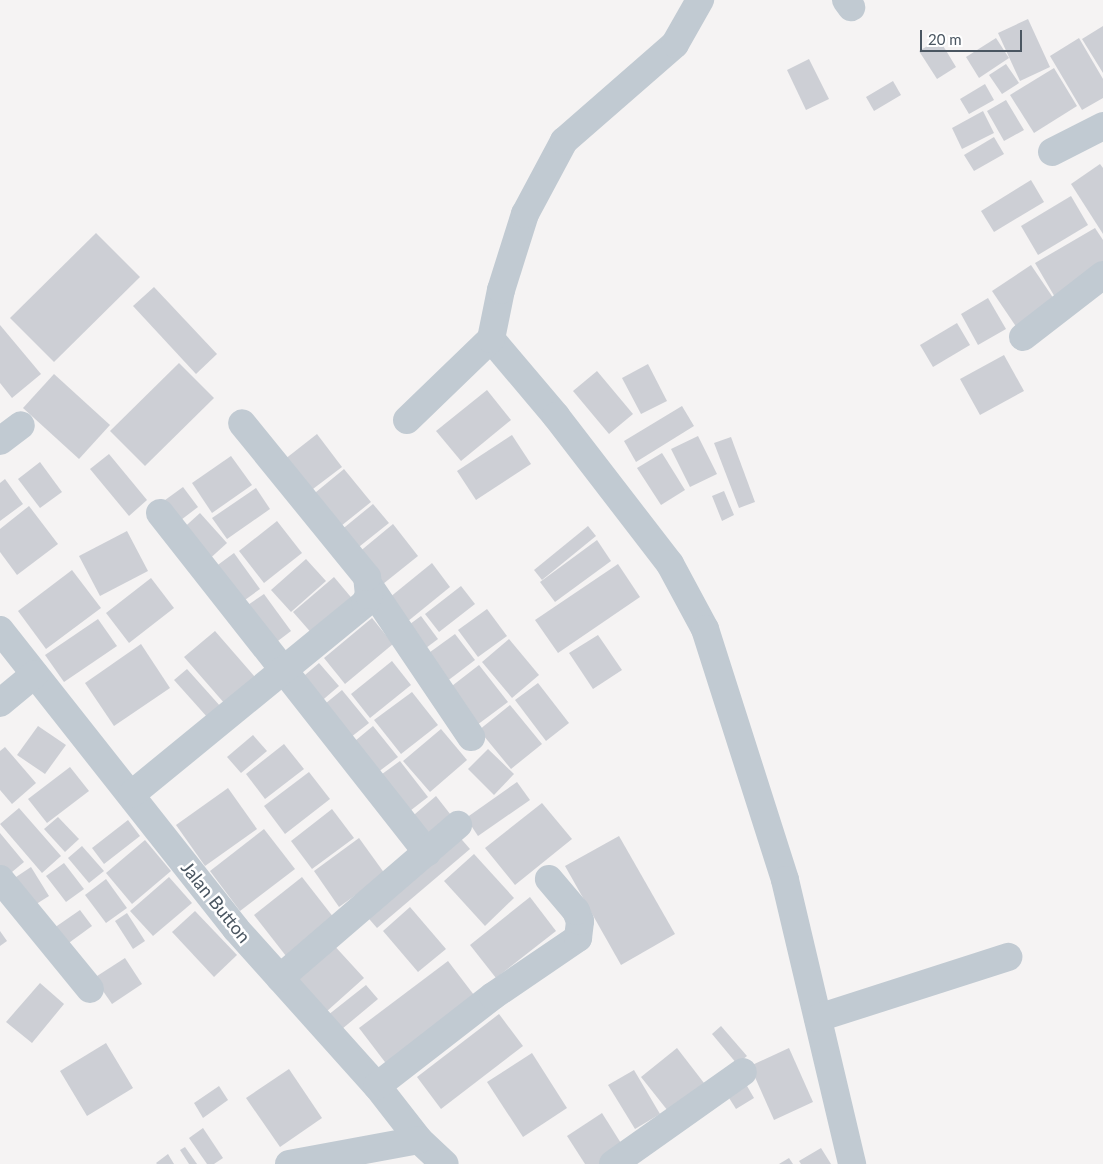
<!DOCTYPE html>
<style>
body{margin:0}
#map{position:relative;width:1103px;height:1164px;overflow:hidden;background:#f5f3f3;font-family:Lato,sans-serif}
div>[style]{position:absolute}
[style*='--x']{left:calc(var(--x)*1px);top:calc(var(--y)*1px);width:calc(var(--w)*1px);rotate:calc(var(--a)*1deg)}
.building>*{inset:0;background:#cdcfd5}
.minor>*{height:28px;margin:-14px;padding:0 14px;transform-origin:14px;border-radius:14px;background:#c1cad2}
span{translate:-50% -50%;white-space:nowrap;text-align:center;line-height:1.15;-webkit-text-stroke:5px #fff;paint-order:stroke}
.street-label{font-size:18px;color:#4a5661}
.scale{position:absolute;left:920px;top:30px;width:102px;height:22px;box-sizing:border-box;border:2px solid #4a5661;border-top:0;padding-left:6px;font-size:15px;line-height:18px;white-space:nowrap;color:#4a5661;-webkit-text-stroke:4px #fff;paint-order:stroke}
</style>
<div id="map">
<div class="building">
<div style="clip-path:polygon(1028px 19px,1050px 67px,1020px 81px,998px 33px)"></div>
<div style="clip-path:polygon(1103px 26px,1103px 73px,1082px 39px)"></div>
<div style="clip-path:polygon(996px 38px,1009px 58px,979px 78px,966px 57px)"></div>
<div style="clip-path:polygon(1079px 38px,1103px 79px,1103px 98px,1082px 110px,1050px 56px)"></div>
<div style="clip-path:polygon(939px 39px,956px 67px,937px 79px,919px 51px)"></div>
<div style="clip-path:polygon(809px 59px,829px 99px,806px 110px,787px 70px)"></div>
<div style="clip-path:polygon(1006px 64px,1019px 83px,1002px 94px,989px 75px)"></div>
<div style="clip-path:polygon(1054px 68px,1077px 106px,1034px 133px,1010px 95px)"></div>
<div style="clip-path:polygon(893px 81px,901px 95px,874px 111px,866px 97px)"></div>
<div style="clip-path:polygon(985px 84px,994px 100px,969px 114px,960px 99px)"></div>
<div style="clip-path:polygon(1006px 100px,1024px 130px,1004px 141px,987px 111px)"></div>
<div style="clip-path:polygon(983px 111px,994px 133px,962px 149px,952px 128px)"></div>
<div style="clip-path:polygon(994px 137px,1004px 154px,974px 171px,964px 155px)"></div>
<div style="clip-path:polygon(1100px 164px,1103px 168px,1103px 234px,1071px 184px)"></div>
<div style="clip-path:polygon(1031px 180px,1044px 202px,994px 232px,981px 211px)"></div>
<div style="clip-path:polygon(1071px 196px,1088px 225px,1038px 255px,1021px 226px)"></div>
<div style="clip-path:polygon(1095px 228px,1103px 240px,1103px 271px,1056px 299px,1035px 263px)"></div>
<div style="clip-path:polygon(96px 233px,140px 277px,54px 362px,10px 318px)"></div>
<div style="clip-path:polygon(1031px 265px,1056px 302px,1017px 328px,992px 291px)"></div>
<div style="clip-path:polygon(154px 287px,217px 354px,196px 374px,133px 306px)"></div>
<div style="clip-path:polygon(988px 298px,1006px 329px,978px 345px,961px 314px)"></div>
<div style="clip-path:polygon(957px 323px,970px 345px,933px 367px,920px 345px)"></div>
<div style="clip-path:polygon(0 325px,41px 374px,12px 398px,0 383px)"></div>
<div style="clip-path:polygon(1004px 355px,1024px 391px,980px 415px,960px 379px)"></div>
<div style="clip-path:polygon(179px 363px,214px 398px,145px 466px,110px 431px)"></div>
<div style="clip-path:polygon(648px 364px,667px 401px,641px 414px,622px 378px)"></div>
<div style="clip-path:polygon(597px 371px,633px 414px,609px 434px,573px 391px)"></div>
<div style="clip-path:polygon(54px 374px,110px 425px,79px 459px,23px 408px)"></div>
<div style="clip-path:polygon(487px 390px,511px 420px,461px 461px,436px 431px)"></div>
<div style="clip-path:polygon(682px 406px,694px 426px,636px 462px,624px 441px)"></div>
<div style="clip-path:polygon(317px 434px,342px 467px,305px 495px,280px 463px)"></div>
<div style="clip-path:polygon(512px 435px,531px 464px,476px 500px,457px 471px)"></div>
<div style="clip-path:polygon(698px 436px,717px 474px,690px 487px,671px 449px)"></div>
<div style="clip-path:polygon(731px 437px,755px 502px,739px 508px,714px 443px)"></div>
<div style="clip-path:polygon(662px 453px,685px 490px,661px 505px,637px 468px)"></div>
<div style="clip-path:polygon(109px 454px,147px 500px,129px 516px,90px 469px)"></div>
<div style="clip-path:polygon(231px 456px,252px 485px,212px 513px,192px 483px)"></div>
<div style="clip-path:polygon(40px 462px,62px 492px,40px 508px,18px 479px)"></div>
<div style="clip-path:polygon(344px 469px,371px 502px,336px 530px,310px 497px)"></div>
<div style="clip-path:polygon(5px 479px,23px 504px,0 521px,0 483px)"></div>
<div style="clip-path:polygon(183px 487px,198px 507px,177px 523px,161px 503px)"></div>
<div style="clip-path:polygon(256px 488px,270px 509px,227px 539px,212px 518px)"></div>
<div style="clip-path:polygon(724px 491px,734px 515px,722px 521px,712px 496px)"></div>
<div style="clip-path:polygon(373px 504px,389px 523px,355px 550px,340px 531px)"></div>
<div style="clip-path:polygon(29px 506px,58px 544px,17px 575px,0 552px,0 529px)"></div>
<div style="clip-path:polygon(200px 513px,227px 543px,205px 563px,178px 533px)"></div>
<div style="clip-path:polygon(277px 521px,302px 553px,264px 583px,239px 551px)"></div>
<div style="clip-path:polygon(393px 524px,418px 556px,383px 584px,358px 553px)"></div>
<div style="clip-path:polygon(588px 526px,596px 536px,542px 580px,534px 570px)"></div>
<div style="clip-path:polygon(127px 531px,148px 571px,100px 596px,79px 556px)"></div>
<div style="clip-path:polygon(597px 540px,611px 561px,555px 602px,540px 582px)"></div>
<div style="clip-path:polygon(234px 553px,260px 589px,238px 605px,211px 570px)"></div>
<div style="clip-path:polygon(306px 559px,326px 581px,291px 612px,271px 590px)"></div>
<div style="clip-path:polygon(432px 563px,450px 587px,402px 626px,384px 602px)"></div>
<div style="clip-path:polygon(618px 564px,640px 597px,558px 653px,535px 620px)"></div>
<div style="clip-path:polygon(72px 570px,101px 608px,46px 649px,18px 611px)"></div>
<div style="clip-path:polygon(334px 577px,355px 602px,314px 636px,293px 612px)"></div>
<div style="clip-path:polygon(151px 578px,174px 608px,129px 643px,106px 613px)"></div>
<div style="clip-path:polygon(461px 586px,475px 604px,439px 632px,425px 614px)"></div>
<div style="clip-path:polygon(264px 594px,291px 631px,270px 647px,242px 609px)"></div>
<div style="clip-path:polygon(487px 609px,507px 636px,478px 657px,458px 630px)"></div>
<div style="clip-path:polygon(421px 616px,438px 639px,422px 651px,406px 627px)"></div>
<div style="clip-path:polygon(372px 618px,393px 644px,345px 684px,324px 658px)"></div>
<div style="clip-path:polygon(98px 619px,117px 646px,64px 682px,45px 655px)"></div>
<div style="clip-path:polygon(215px 631px,255px 677px,225px 704px,184px 657px)"></div>
<div style="clip-path:polygon(455px 634px,475px 660px,446px 682px,426px 655px)"></div>
<div style="clip-path:polygon(598px 635px,622px 670px,593px 689px,569px 653px)"></div>
<div style="clip-path:polygon(509px 639px,539px 675px,512px 698px,482px 662px)"></div>
<div style="clip-path:polygon(141px 644px,170px 688px,114px 726px,85px 683px)"></div>
<div style="clip-path:polygon(392px 661px,411px 685px,370px 718px,351px 694px)"></div>
<div style="clip-path:polygon(319px 663px,339px 686px,318px 704px,298px 681px)"></div>
<div style="clip-path:polygon(479px 665px,508px 702px,477px 725px,448px 689px)"></div>
<div style="clip-path:polygon(187px 669px,221px 707px,208px 718px,174px 680px)"></div>
<div style="clip-path:polygon(538px 683px,569px 723px,546px 741px,515px 700px)"></div>
<div style="clip-path:polygon(342px 690px,369px 723px,346px 741px,320px 708px)"></div>
<div style="clip-path:polygon(412px 692px,438px 725px,401px 754px,374px 720px)"></div>
<div style="clip-path:polygon(510px 705px,542px 744px,511px 769px,479px 730px)"></div>
<div style="clip-path:polygon(38px 726px,66px 745px,45px 774px,17px 755px)"></div>
<div style="clip-path:polygon(373px 726px,398px 757px,373px 776px,349px 746px)"></div>
<div style="clip-path:polygon(441px 729px,467px 760px,430px 792px,403px 761px)"></div>
<div style="clip-path:polygon(253px 735px,267px 751px,241px 773px,227px 757px)"></div>
<div style="clip-path:polygon(284px 744px,304px 769px,265px 799px,246px 774px)"></div>
<div style="clip-path:polygon(5px 747px,36px 783px,12px 804px,0 790px,0 751px)"></div>
<div style="clip-path:polygon(488px 749px,514px 774px,494px 795px,468px 769px)"></div>
<div style="clip-path:polygon(400px 761px,428px 797px,406px 814px,378px 777px)"></div>
<div style="clip-path:polygon(70px 767px,89px 791px,47px 823px,28px 799px)"></div>
<div style="clip-path:polygon(309px 772px,330px 799px,285px 834px,264px 806px)"></div>
<div style="clip-path:polygon(517px 782px,530px 800px,478px 836px,466px 818px)"></div>
<div style="clip-path:polygon(228px 788px,257px 829px,205px 866px,176px 825px)"></div>
<div style="clip-path:polygon(436px 796px,454px 819px,426px 842px,408px 820px)"></div>
<div style="clip-path:polygon(542px 803px,572px 839px,515px 885px,485px 848px)"></div>
<div style="clip-path:polygon(19px 808px,61px 856px,42px 873px,0 824px)"></div>
<div style="clip-path:polygon(332px 809px,354px 838px,312px 869px,291px 841px)"></div>
<div style="clip-path:polygon(58px 817px,79px 839px,65px 852px,44px 829px)"></div>
<div style="clip-path:polygon(128px 820px,140px 836px,104px 864px,92px 848px)"></div>
<div style="clip-path:polygon(264px 829px,295px 869px,240px 911px,210px 871px)"></div>
<div style="clip-path:polygon(0 833px,24px 862px,6px 877px,0 870px)"></div>
<div style="clip-path:polygon(456px 833px,470px 849px,377px 928px,363px 912px)"></div>
<div style="clip-path:polygon(619px 836px,675px 934px,621px 965px,565px 866px)"></div>
<div style="clip-path:polygon(359px 838px,385px 874px,339px 907px,314px 871px)"></div>
<div style="clip-path:polygon(145px 840px,171px 871px,132px 904px,106px 873px)"></div>
<div style="clip-path:polygon(82px 846px,104px 871px,89px 883px,68px 858px)"></div>
<div style="clip-path:polygon(474px 854px,514px 898px,485px 926px,444px 881px)"></div>
<div style="clip-path:polygon(64px 863px,84px 889px,66px 902px,46px 876px)"></div>
<div style="clip-path:polygon(31px 867px,49px 896px,30px 908px,13px 879px)"></div>
<div style="clip-path:polygon(169px 877px,192px 903px,153px 936px,130px 911px)"></div>
<div style="clip-path:polygon(302px 877px,334px 918px,286px 956px,254px 915px)"></div>
<div style="clip-path:polygon(106px 879px,127px 908px,106px 923px,85px 895px)"></div>
<div style="clip-path:polygon(530px 897px,556px 931px,496px 978px,470px 945px)"></div>
<div style="clip-path:polygon(410px 907px,446px 949px,418px 972px,383px 931px)"></div>
<div style="clip-path:polygon(80px 910px,92px 926px,66px 945px,54px 928px)"></div>
<div style="clip-path:polygon(195px 911px,237px 955px,214px 977px,172px 932px)"></div>
<div style="clip-path:polygon(127px 913px,145px 941px,133px 949px,115px 921px)"></div>
<div style="clip-path:polygon(0 931px,7px 941px,0 946px)"></div>
<div style="clip-path:polygon(331px 942px,364px 978px,326px 1012px,293px 976px)"></div>
<div style="clip-path:polygon(125px 958px,142px 984px,112px 1004px,94px 978px)"></div>
<div style="clip-path:polygon(448px 961px,477px 999px,388px 1066px,359px 1028px)"></div>
<div style="clip-path:polygon(40px 983px,64px 1004px,32px 1043px,6px 1022px)"></div>
<div style="clip-path:polygon(366px 985px,378px 999px,336px 1034px,323px 1019px)"></div>
<div style="clip-path:polygon(499px 1014px,523px 1046px,441px 1109px,417px 1077px)"></div>
<div style="clip-path:polygon(721px 1026px,747px 1056px,737px 1064px,712px 1034px)"></div>
<div style="clip-path:polygon(106px 1043px,133px 1088px,87px 1116px,60px 1071px)"></div>
<div style="clip-path:polygon(677px 1048px,704px 1083px,668px 1111px,641px 1077px)"></div>
<div style="clip-path:polygon(789px 1048px,813px 1102px,774px 1120px,750px 1066px)"></div>
<div style="clip-path:polygon(532px 1053px,567px 1108px,523px 1137px,487px 1082px)"></div>
<div style="clip-path:polygon(289px 1069px,322px 1118px,280px 1147px,246px 1098px)"></div>
<div style="clip-path:polygon(634px 1070px,660px 1114px,635px 1129px,608px 1085px)"></div>
<div style="clip-path:polygon(743px 1079px,754px 1098px,736px 1109px,724px 1090px)"></div>
<div style="clip-path:polygon(219px 1086px,228px 1100px,203px 1118px,194px 1103px)"></div>
<div style="clip-path:polygon(602px 1113px,624px 1148px,599px 1164px,585px 1164px,567px 1136px)"></div>
<div style="clip-path:polygon(203px 1128px,223px 1158px,214px 1164px,207px 1164px,189px 1138px)"></div>
<div style="clip-path:polygon(185px 1147px,197px 1164px,189px 1164px,180px 1150px)"></div>
<div style="clip-path:polygon(821px 1148px,831px 1164px,801px 1164px,799px 1161px)"></div>
<div style="clip-path:polygon(168px 1154px,174px 1164px,157px 1164px,156px 1163px)"></div>
<div style="clip-path:polygon(789px 1158px,793px 1164px,779px 1164px)"></div>
</div>
<div class="minor">
<div style="--x:846;--y:0;--w:9;--a:54"></div>
<div style="--x:1052;--y:152;--w:57;--a:-27"></div>
<div style="--x:1023;--y:337;--w:101;--a:-37.8"></div>
<div style="--x:491;--y:339;--w:101;--a:49.8"></div>
<div style="--x:556;--y:416;--w:187;--a:52.4"></div>
<div style="--x:670;--y:564;--w:74;--a:61.7"></div>
<div style="--x:705;--y:629;--w:263;--a:72.3"></div>
<div style="--x:785;--y:880;--w:292;--a:76.7"></div>
<div style="--x:407;--y:420;--w:117;--a:-44"></div>
<div style="--x:491;--y:339;--w:50;--a:-78.5"></div>
<div style="--x:501;--y:290;--w:80;--a:-72.5"></div>
<div style="--x:525;--y:214;--w:83;--a:-61.9"></div>
<div style="--x:564;--y:141;--w:147;--a:-41.1"></div>
<div style="--x:675;--y:44;--w:51;--a:-60.4"></div>
<div style="--x:0;--y:441;--w:26;--a:-37"></div>
<div style="--x:160;--y:513;--w:432;--a:51.8"></div>
<div style="--x:370;--y:587;--w:181;--a:56"></div>
<div style="--x:0;--y:630;--w:381;--a:51.7"></div>
<div style="--x:236;--y:929;--w:211;--a:48.1"></div>
<div style="--x:377;--y:1086;--w:68;--a:52.1"></div>
<div style="--x:419;--y:1140;--w:35;--a:43"></div>
<div style="--x:0;--y:703;--w:45;--a:-39.6"></div>
<div style="--x:132;--y:794;--w:301;--a:-39.3"></div>
<div style="--x:365;--y:603;--w:9;--a:-63"></div>
<div style="--x:369;--y:595;--w:18;--a:-96"></div>
<div style="--x:367;--y:577;--w:198;--a:-129.1"></div>
<div style="--x:0;--y:879;--w:142;--a:50.7"></div>
<div style="--x:280;--y:978;--w:235;--a:-40.7"></div>
<div style="--x:818;--y:1018;--w:200;--a:-17.8"></div>
<div style="--x:377;--y:1086;--w:147;--a:-37.8"></div>
<div style="--x:493;--y:996;--w:103;--a:-34.3"></div>
<div style="--x:578;--y:938;--w:17;--a:-83"></div>
<div style="--x:580;--y:921;--w:11;--a:-112"></div>
<div style="--x:576;--y:911;--w:42;--a:-130.2"></div>
<div style="--x:289;--y:1164;--w:132;--a:-10.5"></div>
<div style="--x:613;--y:1164;--w:159;--a:-35.3"></div>
</div>
<div class="street-label">
<span style="left:216px;top:902px;rotate:51deg">Jalan Button</span>
</div>
<div class="scale">20 m</div>
</div>
